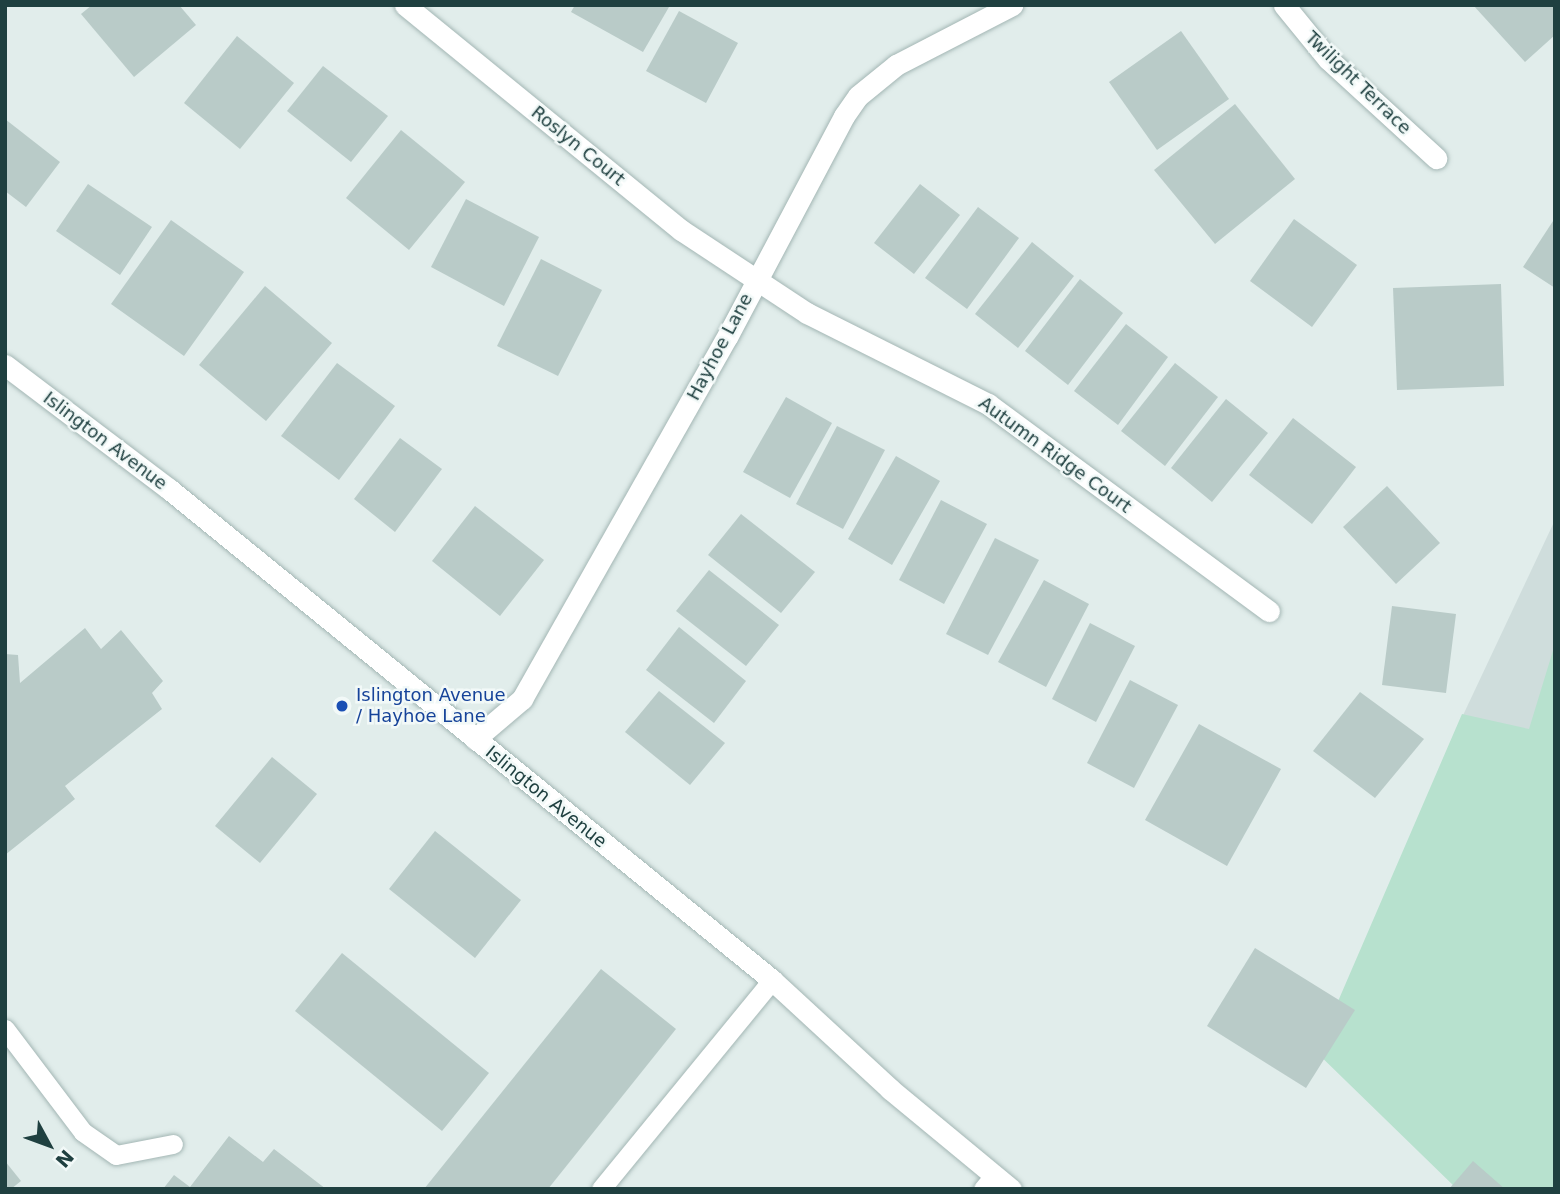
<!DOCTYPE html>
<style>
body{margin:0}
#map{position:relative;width:1560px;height:1194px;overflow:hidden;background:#e1edeb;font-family:"DejaVu Sans",sans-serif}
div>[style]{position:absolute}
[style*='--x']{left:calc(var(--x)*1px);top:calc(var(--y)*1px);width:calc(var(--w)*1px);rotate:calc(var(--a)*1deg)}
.built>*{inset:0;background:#cfdddc}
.green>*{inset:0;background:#b7e1ce}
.building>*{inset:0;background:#b9cbc8}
.roads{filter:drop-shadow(0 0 2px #a3b6b4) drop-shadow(0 0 2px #a3b6b4)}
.service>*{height:19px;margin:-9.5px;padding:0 9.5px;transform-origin:9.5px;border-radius:9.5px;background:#fff}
.minor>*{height:21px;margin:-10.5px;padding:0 10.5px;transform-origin:10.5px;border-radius:10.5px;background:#fff}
.secondary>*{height:21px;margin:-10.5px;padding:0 10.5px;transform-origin:10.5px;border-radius:10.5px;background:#fff}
.dots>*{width:19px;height:19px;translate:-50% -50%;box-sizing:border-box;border:4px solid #f2f9f8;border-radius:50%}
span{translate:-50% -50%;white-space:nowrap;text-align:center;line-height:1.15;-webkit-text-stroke:5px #f2f9f8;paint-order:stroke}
.street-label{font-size:18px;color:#1f4040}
.transit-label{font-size:18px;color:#164399}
.left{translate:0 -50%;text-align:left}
.frame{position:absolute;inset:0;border:7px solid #1f4040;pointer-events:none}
.north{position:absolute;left:14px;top:1110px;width:70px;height:70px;-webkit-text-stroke:5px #f2f9f8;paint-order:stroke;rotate:131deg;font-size:19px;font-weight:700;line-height:28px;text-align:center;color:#1f4040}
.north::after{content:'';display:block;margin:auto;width:24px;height:32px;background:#1f4040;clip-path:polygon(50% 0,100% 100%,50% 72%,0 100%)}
</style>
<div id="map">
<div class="built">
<div style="clip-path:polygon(1555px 520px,1555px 881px,1449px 745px)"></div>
</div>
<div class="green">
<div style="clip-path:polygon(1555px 644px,1555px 1189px,1457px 1189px,1309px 1045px,1339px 999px,1462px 714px,1529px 729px)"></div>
</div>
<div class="building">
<div style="clip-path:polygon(92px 5px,179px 5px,196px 25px,134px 77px,81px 14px)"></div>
<div style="clip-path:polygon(575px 5px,666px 5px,669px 7px,643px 52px,571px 12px)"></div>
<div style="clip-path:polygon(1473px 5px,1555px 5px,1555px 35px,1525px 62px)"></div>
<div style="clip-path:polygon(679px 11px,738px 43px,706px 103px,646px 71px)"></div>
<div style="clip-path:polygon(1181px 31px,1229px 99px,1157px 150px,1109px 82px)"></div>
<div style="clip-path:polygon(237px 36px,294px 83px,240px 149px,184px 103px)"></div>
<div style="clip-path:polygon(323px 66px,388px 116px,351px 162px,287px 111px)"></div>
<div style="clip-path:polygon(1235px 104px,1295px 179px,1215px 244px,1154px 170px)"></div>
<div style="clip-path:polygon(5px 119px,60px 162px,26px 207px,5px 191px)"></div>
<div style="clip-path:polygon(401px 130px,465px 182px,409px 250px,346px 198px)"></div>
<div style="clip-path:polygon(88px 184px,152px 227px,120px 275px,56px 231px)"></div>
<div style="clip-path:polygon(920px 184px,960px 215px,914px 274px,874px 243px)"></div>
<div style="clip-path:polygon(466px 199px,539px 237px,504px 306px,431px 267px)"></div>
<div style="clip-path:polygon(978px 207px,1019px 238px,967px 309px,925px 278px)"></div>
<div style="clip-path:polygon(1555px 218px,1555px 288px,1523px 267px)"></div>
<div style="clip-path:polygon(1294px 219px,1357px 265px,1312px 327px,1250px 281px)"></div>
<div style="clip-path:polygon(171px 220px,244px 272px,184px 356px,111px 304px)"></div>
<div style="clip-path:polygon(1032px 242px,1074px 276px,1018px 348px,975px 314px)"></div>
<div style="clip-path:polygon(541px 259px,602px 290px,558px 376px,497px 346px)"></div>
<div style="clip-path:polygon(1080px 279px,1123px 313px,1068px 385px,1025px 351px)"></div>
<div style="clip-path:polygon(1501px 284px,1504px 386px,1397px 390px,1393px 288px)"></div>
<div style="clip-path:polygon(265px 286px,332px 343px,266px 421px,199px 365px)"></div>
<div style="clip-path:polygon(1126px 324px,1168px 357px,1118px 425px,1074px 391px)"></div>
<div style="clip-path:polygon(337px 363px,395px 406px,339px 480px,281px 436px)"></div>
<div style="clip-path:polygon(1175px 363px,1218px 397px,1165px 466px,1121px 431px)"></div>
<div style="clip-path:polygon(786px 397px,832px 423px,790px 498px,743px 472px)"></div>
<div style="clip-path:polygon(1226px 399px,1268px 433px,1212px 502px,1171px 468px)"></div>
<div style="clip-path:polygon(1293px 418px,1356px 467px,1312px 524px,1249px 475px)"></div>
<div style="clip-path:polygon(837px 426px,885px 450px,843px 529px,796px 504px)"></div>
<div style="clip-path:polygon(400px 438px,442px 469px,395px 532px,354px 499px)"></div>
<div style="clip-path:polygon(896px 456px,940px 481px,892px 565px,848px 539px)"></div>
<div style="clip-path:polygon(1387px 486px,1440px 543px,1396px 584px,1343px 527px)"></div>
<div style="clip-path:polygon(941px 500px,987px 524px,944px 604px,899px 580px)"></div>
<div style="clip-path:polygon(475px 506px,544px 560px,500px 616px,432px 561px)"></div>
<div style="clip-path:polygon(741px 514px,815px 572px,781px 613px,708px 555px)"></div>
<div style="clip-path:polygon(995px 538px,1039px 560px,988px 655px,946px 634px)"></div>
<div style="clip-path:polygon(709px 570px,779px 625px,746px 666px,676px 611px)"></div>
<div style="clip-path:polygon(1044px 580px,1089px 604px,1046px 687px,998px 662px)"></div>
<div style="clip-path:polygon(1392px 606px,1456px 614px,1446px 693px,1382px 685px)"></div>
<div style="clip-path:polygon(1090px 623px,1135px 646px,1096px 722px,1052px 699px)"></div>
<div style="clip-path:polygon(679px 627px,746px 681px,714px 723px,646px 670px)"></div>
<div style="clip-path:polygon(85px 628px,101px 649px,121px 630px,163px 681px,152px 693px,162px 709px,65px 786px,75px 799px,5px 855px,5px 654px,18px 655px,20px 683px)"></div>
<div style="clip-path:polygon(1130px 680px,1178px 705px,1134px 788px,1087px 763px)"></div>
<div style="clip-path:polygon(659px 691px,725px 743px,690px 785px,625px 732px)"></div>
<div style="clip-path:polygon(1360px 692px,1424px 739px,1375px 798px,1313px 751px)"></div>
<div style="clip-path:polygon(1199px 724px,1281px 769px,1227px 866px,1145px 820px)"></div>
<div style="clip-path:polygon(272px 757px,317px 794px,260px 863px,215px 826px)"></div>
<div style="clip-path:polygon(435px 831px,521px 900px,475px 958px,389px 889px)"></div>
<div style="clip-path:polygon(1255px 948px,1355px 1010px,1306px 1088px,1207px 1026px)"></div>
<div style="clip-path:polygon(342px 953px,489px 1073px,442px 1131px,295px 1011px)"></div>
<div style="clip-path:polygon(601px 969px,676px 1029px,548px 1189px,424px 1189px)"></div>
<div style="clip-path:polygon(229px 1136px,263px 1162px,274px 1149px,326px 1189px,163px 1189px,174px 1175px,190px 1187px)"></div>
<div style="clip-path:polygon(5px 1161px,21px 1181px,11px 1189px,5px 1189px)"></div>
<div style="clip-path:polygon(1473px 1161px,1505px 1189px,1449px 1189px)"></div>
</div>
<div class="roads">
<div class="service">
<div style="--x:5;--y:1029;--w:129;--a:52.9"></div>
<div style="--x:83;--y:1132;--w:40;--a:34.9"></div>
<div style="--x:116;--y:1155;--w:58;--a:-10.9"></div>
<div style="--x:601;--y:1189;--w:270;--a:-50.7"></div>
<div style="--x:983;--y:1189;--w:17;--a:-50"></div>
</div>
<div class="minor">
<div style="--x:405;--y:5;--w:356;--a:39.2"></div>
<div style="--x:681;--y:230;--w:151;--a:33.4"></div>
<div style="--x:807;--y:313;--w:203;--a:26.7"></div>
<div style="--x:988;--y:404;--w:349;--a:36.4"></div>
<div style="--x:1284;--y:5;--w:70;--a:50.8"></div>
<div style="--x:1328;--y:59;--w:147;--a:42.5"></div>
<div style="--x:475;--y:739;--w:62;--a:-40.4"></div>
<div style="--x:522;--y:699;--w:416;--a:-60.5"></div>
<div style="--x:727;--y:337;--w:250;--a:-62.1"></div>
<div style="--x:844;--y:116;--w:24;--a:-55"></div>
<div style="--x:858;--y:96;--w:49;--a:-39.2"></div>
<div style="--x:896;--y:65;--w:131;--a:-27.3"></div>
</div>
<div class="secondary">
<div style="--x:5;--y:365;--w:206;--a:37.1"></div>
<div style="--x:169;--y:489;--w:778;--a:39.15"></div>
<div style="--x:772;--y:980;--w:161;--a:42.7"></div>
<div style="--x:890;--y:1089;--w:157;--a:39.6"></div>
</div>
</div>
<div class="dots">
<div style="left:342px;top:706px;background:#1a4fb4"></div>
</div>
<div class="street-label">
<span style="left:1358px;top:83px;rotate:44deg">Twilight Terrace</span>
<span style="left:578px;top:146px;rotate:39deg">Roslyn Court</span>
<span style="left:720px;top:347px;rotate:-62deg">Hayhoe Lane</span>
<span style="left:105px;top:441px;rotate:37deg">Islington Avenue</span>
<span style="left:1055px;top:455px;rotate:36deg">Autumn Ridge Court</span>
<span style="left:546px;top:797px;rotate:39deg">Islington Avenue</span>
</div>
<div class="transit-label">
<span class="left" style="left:356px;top:706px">Islington Avenue<br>/ Hayhoe Lane</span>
</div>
<div class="frame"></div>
<div class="north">N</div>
</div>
